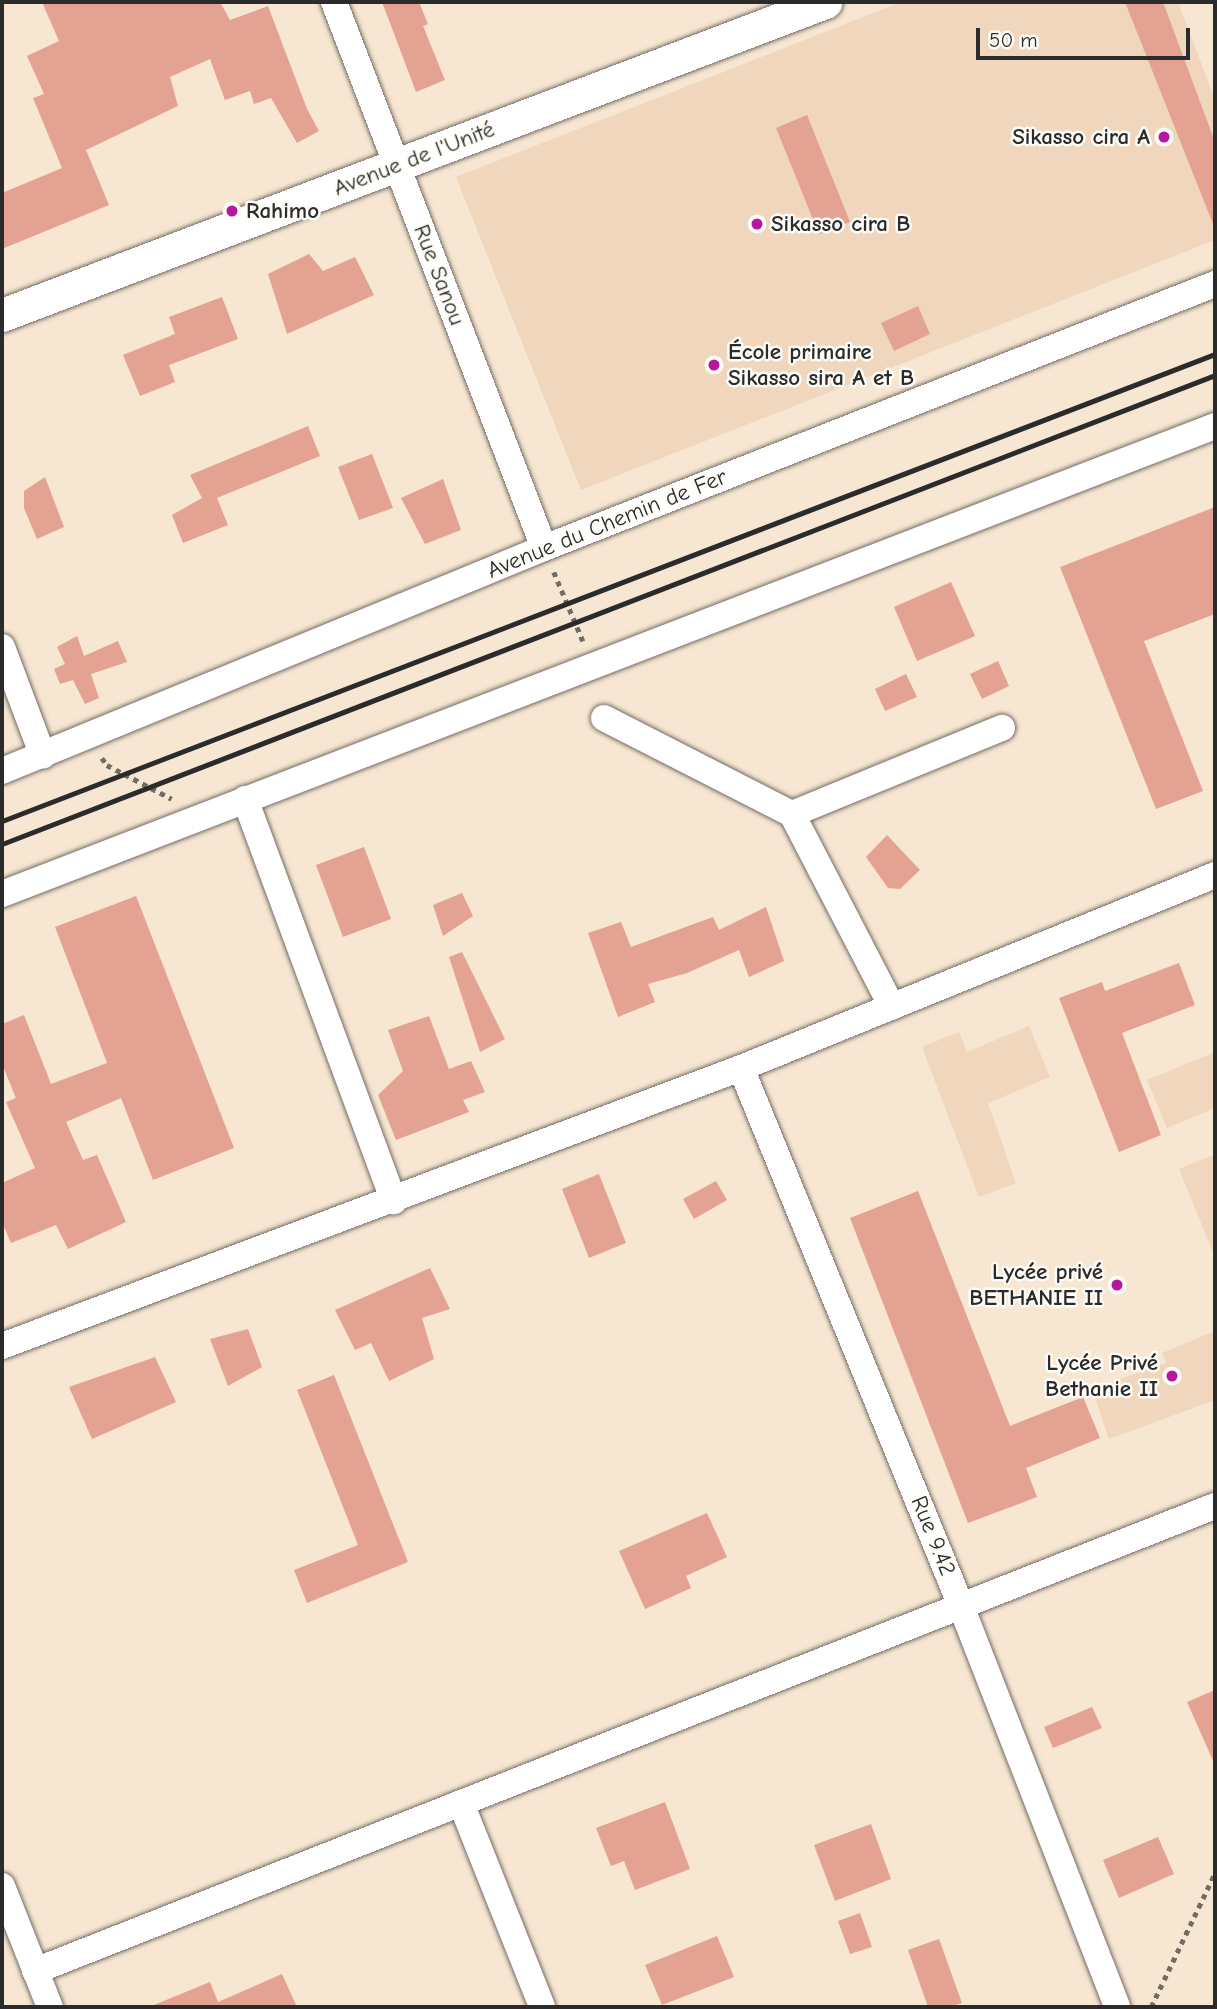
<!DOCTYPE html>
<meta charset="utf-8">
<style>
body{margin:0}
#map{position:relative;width:1217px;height:2009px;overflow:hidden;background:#f7e6d1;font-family:"Comic Neue",sans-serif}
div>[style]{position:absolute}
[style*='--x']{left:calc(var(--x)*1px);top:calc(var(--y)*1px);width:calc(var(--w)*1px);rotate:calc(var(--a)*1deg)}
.built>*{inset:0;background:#f0d6bc}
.building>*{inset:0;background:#e4a293}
.path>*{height:4.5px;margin-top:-2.25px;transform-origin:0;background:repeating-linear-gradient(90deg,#726c65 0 5px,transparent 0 10px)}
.roads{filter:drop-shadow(0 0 2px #726c65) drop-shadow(0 0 2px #726c65)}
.minor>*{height:26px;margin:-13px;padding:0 13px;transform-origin:13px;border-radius:13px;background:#fff}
.tertiary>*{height:33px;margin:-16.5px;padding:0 16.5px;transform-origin:16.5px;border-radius:16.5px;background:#fff}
.rail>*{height:5px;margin:-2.5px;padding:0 2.5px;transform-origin:2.5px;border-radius:2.5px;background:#2b2b2b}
.dots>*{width:19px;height:19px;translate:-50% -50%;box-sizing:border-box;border:4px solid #fdfcf7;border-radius:50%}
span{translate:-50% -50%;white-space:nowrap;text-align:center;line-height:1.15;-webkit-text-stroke:5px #fdfcf7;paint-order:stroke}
.poi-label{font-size:23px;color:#2b2b2b;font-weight:700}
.right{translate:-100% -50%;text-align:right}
.left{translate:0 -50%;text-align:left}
.street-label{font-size:23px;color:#2b2b2b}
.frame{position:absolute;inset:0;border:4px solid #2b2b2b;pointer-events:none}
.scale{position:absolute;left:976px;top:28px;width:214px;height:32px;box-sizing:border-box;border:4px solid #2b2b2b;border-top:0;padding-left:9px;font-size:21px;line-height:24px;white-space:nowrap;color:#2b2b2b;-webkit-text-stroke:5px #fdfcf7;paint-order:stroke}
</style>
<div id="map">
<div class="built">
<div style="clip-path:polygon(901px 2px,1178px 2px,1215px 100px,1215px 240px,581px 490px,456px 177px)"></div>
<div style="clip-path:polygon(1029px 1026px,1050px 1077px,988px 1103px,1016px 1183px,979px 1197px,922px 1047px,959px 1032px,967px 1052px)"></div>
<div style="clip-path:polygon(1215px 1052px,1215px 1108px,1167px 1128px,1147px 1080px)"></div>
<div style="clip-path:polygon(1215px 1154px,1215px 1257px,1179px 1169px)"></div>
<div style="clip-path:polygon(1215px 1331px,1215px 1400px,1109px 1439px,1092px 1389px,1166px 1363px,1162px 1353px)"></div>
</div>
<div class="building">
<div style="clip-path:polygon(42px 2px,220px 2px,230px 20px,268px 6px,307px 109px,319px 131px,297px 143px,271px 98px,254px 104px,250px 91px,225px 100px,210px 59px,170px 77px,178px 106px,86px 150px,109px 205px,2px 249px,2px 193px,62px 168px,33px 98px,44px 94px,27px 56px,59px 41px)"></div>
<div style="clip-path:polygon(382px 2px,419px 2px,428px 24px,423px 26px,445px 80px,416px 92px)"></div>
<div style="clip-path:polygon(1125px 2px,1163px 2px,1215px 142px,1215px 229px)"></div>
<div style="clip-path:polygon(807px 115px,850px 222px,819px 234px,776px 128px)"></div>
<div style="clip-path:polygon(309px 254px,323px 271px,355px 257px,374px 295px,287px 334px,268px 274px)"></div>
<div style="clip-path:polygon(222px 297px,238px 339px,169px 365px,175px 382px,140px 396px,123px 355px,175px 334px,169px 317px)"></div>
<div style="clip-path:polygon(918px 306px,930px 334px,894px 351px,881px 323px)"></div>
<div style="clip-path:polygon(308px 426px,320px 456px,217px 498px,228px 525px,183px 543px,172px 515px,202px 498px,190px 475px)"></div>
<div style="clip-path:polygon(372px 454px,393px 508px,359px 520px,338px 467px)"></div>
<div style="clip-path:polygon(45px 477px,64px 527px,37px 539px,24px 508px,24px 491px)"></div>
<div style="clip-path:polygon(443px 479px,461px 530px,425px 544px,401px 498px)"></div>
<div style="clip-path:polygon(1215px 507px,1215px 614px,1144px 641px,1203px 791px,1156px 809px,1060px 567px)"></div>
<div style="clip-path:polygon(951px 582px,975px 636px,917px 661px,894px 607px)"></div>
<div style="clip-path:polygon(77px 636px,84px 656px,118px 641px,127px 662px,91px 674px,99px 698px,85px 704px,73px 680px,60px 684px,54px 669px,65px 664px,57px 647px)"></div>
<div style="clip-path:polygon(998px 661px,1009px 686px,982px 699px,970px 674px)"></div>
<div style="clip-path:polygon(906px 674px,917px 697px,885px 711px,875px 689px)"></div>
<div style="clip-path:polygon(887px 835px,920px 870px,900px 889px,888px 888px,866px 857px)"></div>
<div style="clip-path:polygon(364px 847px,391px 919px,343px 937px,316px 865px)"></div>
<div style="clip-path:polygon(462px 893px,473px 916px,443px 936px,433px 905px)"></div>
<div style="clip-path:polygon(136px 896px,234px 1148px,153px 1180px,121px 1098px,66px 1122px,83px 1160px,97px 1155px,126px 1222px,68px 1249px,56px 1225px,11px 1243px,2px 1222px,2px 1183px,35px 1168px,6px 1102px,16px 1098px,2px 1064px,2px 1024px,24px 1015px,51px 1084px,107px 1063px,55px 927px)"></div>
<div style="clip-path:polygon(766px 907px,784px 961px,749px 977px,739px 950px,687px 973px,648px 984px,655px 1002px,618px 1017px,588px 933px,621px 922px,631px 947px,713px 917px,719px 930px)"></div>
<div style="clip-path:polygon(462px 952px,505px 1039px,480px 1052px,449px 957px)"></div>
<div style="clip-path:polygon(1179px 963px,1195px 1005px,1122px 1033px,1161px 1135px,1119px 1152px,1059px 998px,1102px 982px,1105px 991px)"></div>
<div style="clip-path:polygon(429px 1016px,449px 1069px,471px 1061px,485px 1092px,463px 1100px,469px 1112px,396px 1140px,378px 1095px,403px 1071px,388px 1030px)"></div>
<div style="clip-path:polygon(599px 1174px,626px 1243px,589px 1258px,562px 1189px)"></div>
<div style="clip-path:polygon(716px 1181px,727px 1200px,694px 1219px,683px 1199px)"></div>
<div style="clip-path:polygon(918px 1191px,1010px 1426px,1083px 1397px,1100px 1438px,1026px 1468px,1037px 1497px,968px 1523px,850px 1218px)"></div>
<div style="clip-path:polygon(430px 1268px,450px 1309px,422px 1318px,434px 1359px,389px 1381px,371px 1343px,355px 1350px,335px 1310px)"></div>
<div style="clip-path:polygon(248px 1329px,262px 1367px,228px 1386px,210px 1339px)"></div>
<div style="clip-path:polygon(155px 1357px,176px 1402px,92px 1439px,69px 1387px)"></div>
<div style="clip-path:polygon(334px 1375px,408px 1562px,307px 1603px,294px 1570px,358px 1545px,297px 1390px)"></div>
<div style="clip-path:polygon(707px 1513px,727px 1557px,686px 1576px,691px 1588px,645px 1609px,619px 1551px)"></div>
<div style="clip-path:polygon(1215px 1690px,1215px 1765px,1187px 1702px)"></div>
<div style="clip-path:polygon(1092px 1707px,1102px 1728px,1053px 1748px,1044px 1727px)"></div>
<div style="clip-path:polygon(665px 1802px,690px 1869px,635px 1890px,624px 1861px,611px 1866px,596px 1828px)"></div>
<div style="clip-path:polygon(871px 1824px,891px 1879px,835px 1901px,814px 1845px)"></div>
<div style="clip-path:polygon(1158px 1837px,1174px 1874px,1119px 1898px,1103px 1860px)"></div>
<div style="clip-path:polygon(860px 1913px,872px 1947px,850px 1954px,838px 1921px)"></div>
<div style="clip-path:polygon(717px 1936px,734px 1977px,662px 2005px,645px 1965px)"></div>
<div style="clip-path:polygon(939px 1939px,962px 2003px,949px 2007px,928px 2007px,908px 1950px)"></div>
<div style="clip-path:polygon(282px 1974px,297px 2007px,149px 2007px,210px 1982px,218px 2002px)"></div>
</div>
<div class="path">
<div style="--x:554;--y:572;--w:75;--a:67.2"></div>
<div style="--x:102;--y:758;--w:9;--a:54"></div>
<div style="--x:107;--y:765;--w:73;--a:27.6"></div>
<div style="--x:1151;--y:2007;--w:148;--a:-64.5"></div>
</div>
<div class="roads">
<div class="minor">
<div style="--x:334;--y:2;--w:585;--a:68.96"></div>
<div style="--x:2;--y:647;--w:116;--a:69.4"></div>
<div style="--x:604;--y:718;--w:211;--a:27.1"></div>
<div style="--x:792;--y:814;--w:217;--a:62.6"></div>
<div style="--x:2;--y:771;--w:586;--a:-22.36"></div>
<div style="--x:544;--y:548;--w:721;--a:-21.48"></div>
<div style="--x:245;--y:799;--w:429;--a:69.7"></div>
<div style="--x:792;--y:814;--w:227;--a:-22.3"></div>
<div style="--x:2;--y:894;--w:1300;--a:-21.1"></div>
<div style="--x:741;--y:1068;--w:581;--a:67.76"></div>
<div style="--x:961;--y:1606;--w:430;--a:68.7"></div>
<div style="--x:2;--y:1346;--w:790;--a:-20.62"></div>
<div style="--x:741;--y:1068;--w:512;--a:-22.15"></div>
<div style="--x:461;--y:1803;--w:219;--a:68.3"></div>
<div style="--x:2;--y:1886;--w:130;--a:68.4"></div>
<div style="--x:35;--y:1971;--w:1268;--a:-21.51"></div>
</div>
<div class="tertiary">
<div style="--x:2;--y:315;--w:881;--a:-20.82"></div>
</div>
</div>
<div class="rail">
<div style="--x:2;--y:821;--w:1300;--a:-21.06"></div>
<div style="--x:2;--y:844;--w:1301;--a:-21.14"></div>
</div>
<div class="dots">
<div style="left:1164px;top:137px;background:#b5179e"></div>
<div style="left:232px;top:211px;background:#b5179e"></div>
<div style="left:757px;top:224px;background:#b5179e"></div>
<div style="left:714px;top:365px;background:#b5179e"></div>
<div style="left:1117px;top:1285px;background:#b5179e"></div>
<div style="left:1172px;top:1376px;background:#b5179e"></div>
</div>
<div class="poi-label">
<span class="right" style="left:1150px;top:137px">Sikasso cira A</span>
<span class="left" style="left:246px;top:211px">Rahimo</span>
<span class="left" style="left:771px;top:224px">Sikasso cira B</span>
<span class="left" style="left:728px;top:365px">École primaire<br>Sikasso sira A et B</span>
<span class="right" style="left:1103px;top:1285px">Lycée privé<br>BETHANIE II</span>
<span class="right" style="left:1158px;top:1376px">Lycée Privé<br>Bethanie II</span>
</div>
<div class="street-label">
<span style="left:414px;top:159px;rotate:-21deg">Avenue de l'Unité</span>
<span style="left:439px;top:275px;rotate:69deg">Rue Sanou</span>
<span style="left:607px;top:524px;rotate:-22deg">Avenue du Chemin de Fer</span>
<span style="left:933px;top:1536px;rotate:68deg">Rue 9.42</span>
</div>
<div class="frame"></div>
<div class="scale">50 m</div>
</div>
